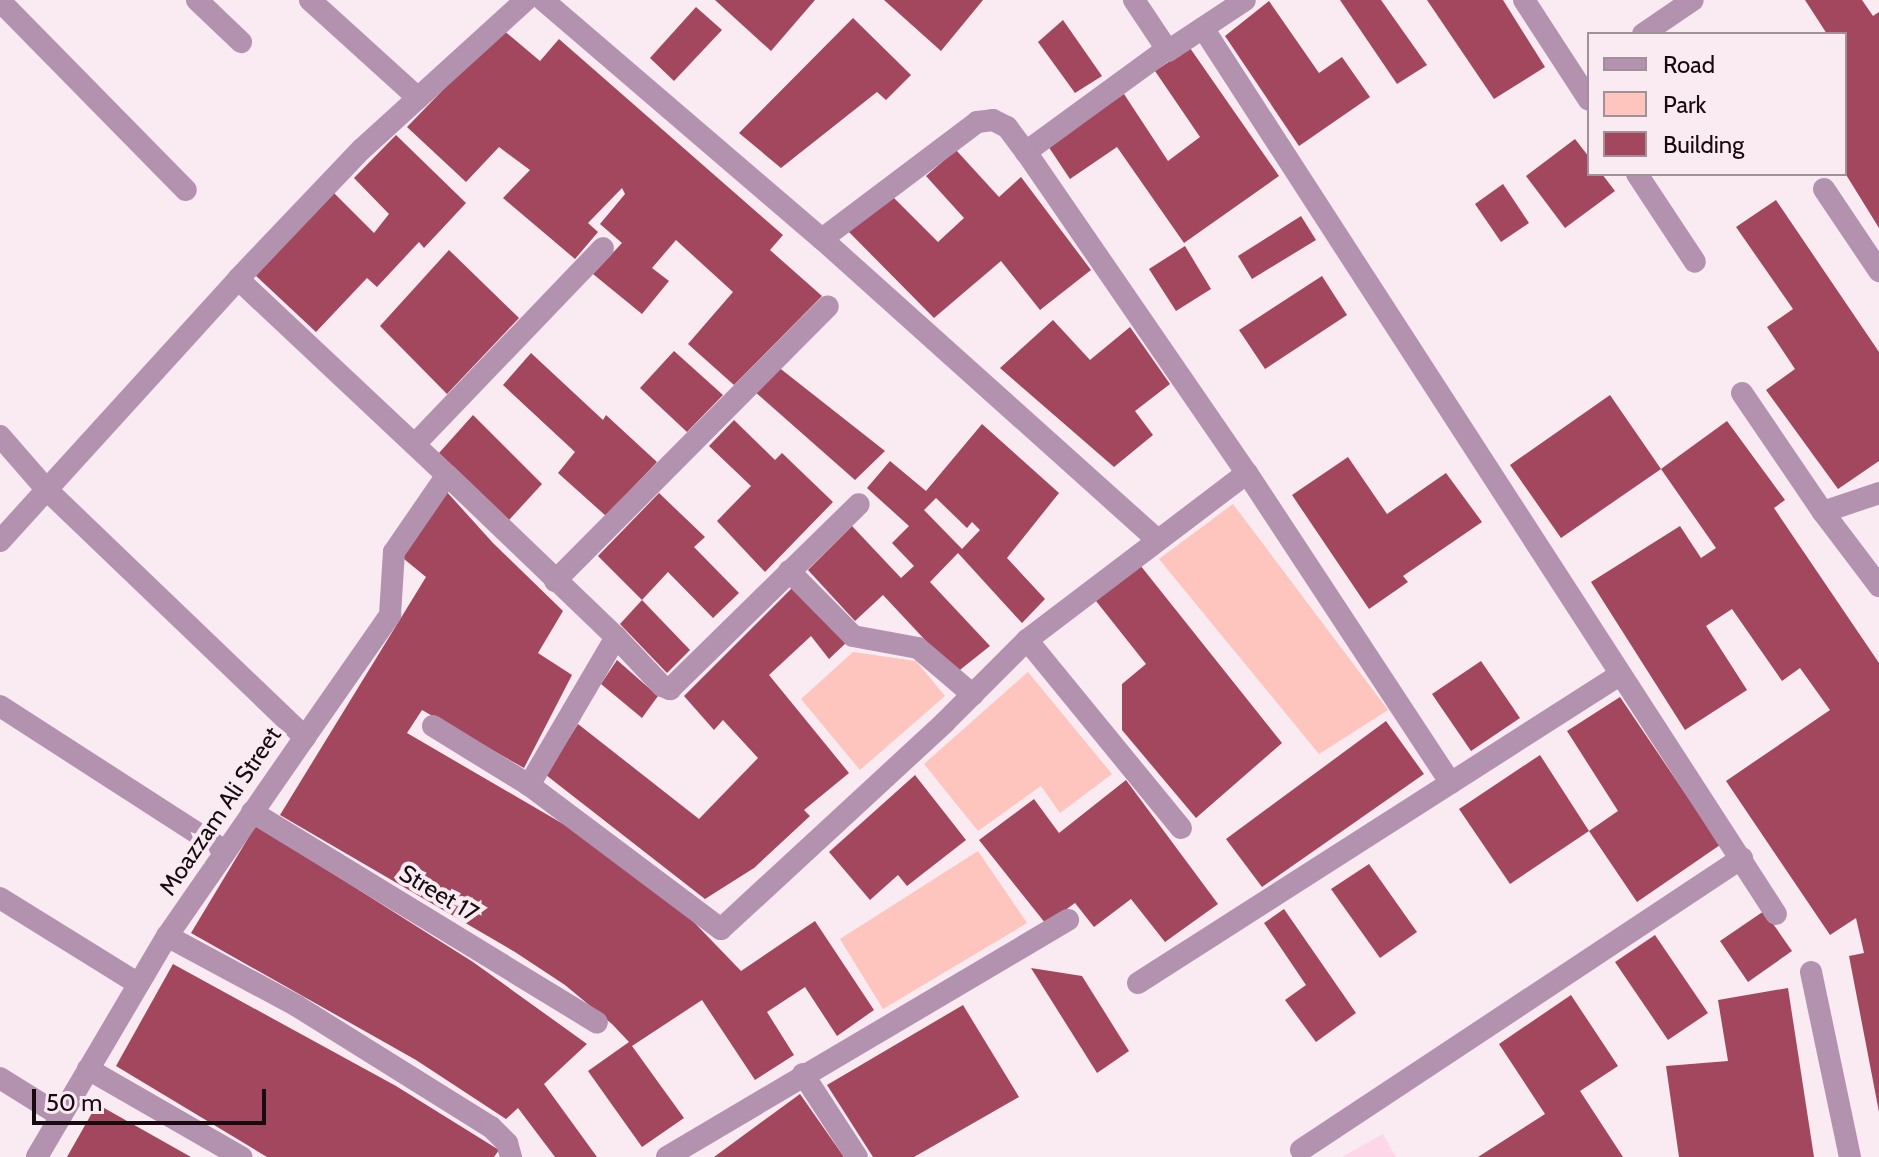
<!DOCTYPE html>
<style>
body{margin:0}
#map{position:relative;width:1879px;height:1157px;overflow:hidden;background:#faeaf1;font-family:Cabin,sans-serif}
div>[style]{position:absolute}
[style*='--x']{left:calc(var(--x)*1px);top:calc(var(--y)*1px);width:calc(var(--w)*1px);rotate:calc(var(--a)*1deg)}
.built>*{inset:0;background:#fdd7e8}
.green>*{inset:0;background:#fdc5be}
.building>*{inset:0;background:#a2475d}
.minor>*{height:22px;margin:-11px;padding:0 11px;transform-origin:11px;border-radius:11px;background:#b292ae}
span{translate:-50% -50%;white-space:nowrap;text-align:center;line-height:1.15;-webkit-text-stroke:8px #faeaf1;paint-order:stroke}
.street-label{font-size:24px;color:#170b11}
.legend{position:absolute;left:1587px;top:32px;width:260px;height:144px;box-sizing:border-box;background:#faeaf1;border:2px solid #9f9197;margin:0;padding:10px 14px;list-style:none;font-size:24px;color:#170b11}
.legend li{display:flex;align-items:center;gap:16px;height:40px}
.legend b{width:40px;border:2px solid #9f9197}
.scale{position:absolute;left:32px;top:1089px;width:234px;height:36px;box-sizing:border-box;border:4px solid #170b11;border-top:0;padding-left:10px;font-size:24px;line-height:28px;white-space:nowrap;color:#170b11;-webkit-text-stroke:6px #faeaf1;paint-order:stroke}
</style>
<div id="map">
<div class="built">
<div style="clip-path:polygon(1383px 1134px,1396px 1157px,1342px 1157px)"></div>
</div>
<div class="green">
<div style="clip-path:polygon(1233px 504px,1388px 710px,1319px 754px,1159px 559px)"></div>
<div style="clip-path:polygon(853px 652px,916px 661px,945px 696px,860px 770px,801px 699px)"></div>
<div style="clip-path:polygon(1028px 672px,1112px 774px,1060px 813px,1041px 786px,978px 831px,924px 764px)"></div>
<div style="clip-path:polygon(978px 851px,1027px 923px,883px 1009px,840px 939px)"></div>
</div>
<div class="building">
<div style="clip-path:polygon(715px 0,815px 0,771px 51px)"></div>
<div style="clip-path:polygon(884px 0,983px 0,941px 51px)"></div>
<div style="clip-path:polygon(1340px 0,1381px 0,1427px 65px,1397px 84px)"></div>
<div style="clip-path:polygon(1427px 0,1503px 0,1545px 67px,1494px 99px)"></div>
<div style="clip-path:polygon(1805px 0,1862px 0,1873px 16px,1879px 12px,1879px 228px,1845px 173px,1845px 34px,1827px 34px)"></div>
<div style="clip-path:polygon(1269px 1px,1319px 73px,1342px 57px,1370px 97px,1299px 146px,1225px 36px)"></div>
<div style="clip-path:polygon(696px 7px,722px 30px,674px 81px,650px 58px)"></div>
<div style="clip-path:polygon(853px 18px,911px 75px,886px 100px,877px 92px,781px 168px,739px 133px)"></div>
<div style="clip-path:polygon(1063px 20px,1102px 76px,1075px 93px,1038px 42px)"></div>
<div style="clip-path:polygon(502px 29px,540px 61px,559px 39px,783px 235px,770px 250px,822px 296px,734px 385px,688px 344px,733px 292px,676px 240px,652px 268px,669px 281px,642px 314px,593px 274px,622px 243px,600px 224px,625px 194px,622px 188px,588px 223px,598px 232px,575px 259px,503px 198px,530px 170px,499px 147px,466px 182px,407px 127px)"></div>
<div style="clip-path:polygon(1190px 48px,1279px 176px,1184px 243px,1117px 147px,1070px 179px,1048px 146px,1124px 94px,1168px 161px,1200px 137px,1155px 71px)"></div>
<div style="clip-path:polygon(396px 135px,466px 203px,424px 248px,419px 242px,377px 287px,367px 278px,316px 332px,253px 273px,332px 191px,374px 233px,389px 214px,354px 178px)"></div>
<div style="clip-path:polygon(1575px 139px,1589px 157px,1589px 174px,1602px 174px,1615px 191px,1565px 228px,1526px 176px)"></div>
<div style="clip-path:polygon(956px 150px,999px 197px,1021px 177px,1091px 270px,1040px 310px,1001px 261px,934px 318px,847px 230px,890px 194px,938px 242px,964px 218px,926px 176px)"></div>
<div style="clip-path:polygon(1503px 184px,1529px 223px,1501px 242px,1475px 204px)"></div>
<div style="clip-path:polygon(1776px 200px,1879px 352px,1879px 461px,1838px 489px,1766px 390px,1795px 369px,1767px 327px,1793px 309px,1736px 227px)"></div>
<div style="clip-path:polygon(1301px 216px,1316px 240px,1252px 279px,1238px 256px)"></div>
<div style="clip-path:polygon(1185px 246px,1211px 289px,1176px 311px,1149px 269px)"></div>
<div style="clip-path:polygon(449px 250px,519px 318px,447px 394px,380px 326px)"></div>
<div style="clip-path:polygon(1322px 276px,1347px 315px,1265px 369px,1239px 330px)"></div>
<div style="clip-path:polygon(1053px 320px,1090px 360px,1130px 327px,1170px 384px,1135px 411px,1153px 435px,1114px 467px,1000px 368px)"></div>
<div style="clip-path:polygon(674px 351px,723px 395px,687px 432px,640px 388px)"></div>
<div style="clip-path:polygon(531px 353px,603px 420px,606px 415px,657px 462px,606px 516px,558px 473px,575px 452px,503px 385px)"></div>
<div style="clip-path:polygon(777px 366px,885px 451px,855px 480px,754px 391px)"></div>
<div style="clip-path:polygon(1610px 395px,1661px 469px,1727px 421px,1785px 500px,1774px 508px,1879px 663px,1879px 1112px,1849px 956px,1864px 953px,1856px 918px,1830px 935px,1726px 781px,1830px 710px,1800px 668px,1782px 681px,1732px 609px,1706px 626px,1747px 690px,1685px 730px,1591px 582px,1680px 526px,1701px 558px,1716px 548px,1661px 469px,1561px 538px,1510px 465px)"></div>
<div style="clip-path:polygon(473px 415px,542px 484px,509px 520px,439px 453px)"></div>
<div style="clip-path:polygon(734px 420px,775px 460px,782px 453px,833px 502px,765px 572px,717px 521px,751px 486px,709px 446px)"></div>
<div style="clip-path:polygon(evenodd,982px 424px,1059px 493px,1007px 558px,1045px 599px,1022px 623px,958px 553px,930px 582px,990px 646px,956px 673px,883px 595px,855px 621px,808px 570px,852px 526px,901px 578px,914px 566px,892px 543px,909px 526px,867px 488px,890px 461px,926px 491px,982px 424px,936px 498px,967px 528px,972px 522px,980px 530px,962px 549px,924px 510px,936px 498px)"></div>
<div style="clip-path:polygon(1348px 457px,1387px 514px,1446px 473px,1482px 522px,1403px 576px,1408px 582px,1369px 609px,1292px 495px)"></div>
<div style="clip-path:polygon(446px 491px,493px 543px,563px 611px,538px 653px,572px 675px,524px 768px,422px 710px,407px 733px,582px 835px,687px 915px,741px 971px,815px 921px,874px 1010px,837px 1036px,805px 987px,767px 1012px,794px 1055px,755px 1080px,702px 1000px,632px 1046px,684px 1118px,642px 1147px,588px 1071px,629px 1042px,612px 1024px,565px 985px,515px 952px,280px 815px,426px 577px,398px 554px)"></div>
<div style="clip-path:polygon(659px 493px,705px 537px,694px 547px,739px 593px,713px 618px,668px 572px,642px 600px,598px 556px)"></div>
<div style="clip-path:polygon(1140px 565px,1282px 743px,1196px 818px,1122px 730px,1122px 684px,1146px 664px,1096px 601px)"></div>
<div style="clip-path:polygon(795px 585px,848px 641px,829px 659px,811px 636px,769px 675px,849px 773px,804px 810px,810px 816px,754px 868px,705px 899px,546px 775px,578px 724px,699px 819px,758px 758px,723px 720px,714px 730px,684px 696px)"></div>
<div style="clip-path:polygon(642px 600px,690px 650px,667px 673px,620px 624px)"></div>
<div style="clip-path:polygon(617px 660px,658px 696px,642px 718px,601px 684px)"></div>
<div style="clip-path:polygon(1481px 661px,1520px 718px,1471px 751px,1432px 694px)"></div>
<div style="clip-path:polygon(1620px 697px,1720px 845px,1637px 902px,1589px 831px,1618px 811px,1567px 731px)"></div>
<div style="clip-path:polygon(1386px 721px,1424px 774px,1262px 887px,1226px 839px)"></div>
<div style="clip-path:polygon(1540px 755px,1589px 831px,1510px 884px,1459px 809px)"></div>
<div style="clip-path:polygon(915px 775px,966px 840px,907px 886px,898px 875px,870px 900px,829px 852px)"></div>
<div style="clip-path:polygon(1126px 780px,1218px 904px,1165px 942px,1131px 899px,1094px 927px,1075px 903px,1046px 924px,979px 840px,1034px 799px,1059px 833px)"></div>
<div style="clip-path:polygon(256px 825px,473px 962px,587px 1044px,544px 1084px,597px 1157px,555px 1157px,518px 1108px,506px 1119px,416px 1060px,191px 933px)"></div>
<div style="clip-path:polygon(1369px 864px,1417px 932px,1380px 958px,1331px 889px)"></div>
<div style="clip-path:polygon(1284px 909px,1356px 1013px,1316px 1042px,1285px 1000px,1306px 985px,1264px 923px)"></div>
<div style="clip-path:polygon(1764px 911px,1792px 951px,1748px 982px,1720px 941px)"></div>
<div style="clip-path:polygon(1655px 935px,1708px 1013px,1668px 1040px,1615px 962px)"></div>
<div style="clip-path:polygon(173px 964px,396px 1086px,499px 1150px,494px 1157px,267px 1157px,116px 1066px)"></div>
<div style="clip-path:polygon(1031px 968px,1082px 976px,1129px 1051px,1097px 1073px)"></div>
<div style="clip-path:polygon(1788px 988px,1814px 1157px,1679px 1157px,1666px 1066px,1728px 1061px,1718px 1000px)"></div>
<div style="clip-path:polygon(1571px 995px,1618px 1066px,1580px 1091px,1623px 1157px,1478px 1157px,1545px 1114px,1499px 1044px)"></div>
<div style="clip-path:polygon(963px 1005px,1019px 1097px,914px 1157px,873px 1157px,827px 1085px)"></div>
<div style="clip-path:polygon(800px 1094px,844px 1157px,714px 1157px)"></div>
<div style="clip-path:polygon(97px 1104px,175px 1148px,191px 1157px,67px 1157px)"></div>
</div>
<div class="minor">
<div style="--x:197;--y:0;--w:61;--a:43.7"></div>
<div style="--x:310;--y:0;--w:146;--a:42.2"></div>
<div style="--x:543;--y:0;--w:367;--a:40.6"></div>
<div style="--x:822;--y:239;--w:450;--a:41.9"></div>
<div style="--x:1134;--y:0;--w:61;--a:56.3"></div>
<div style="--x:1168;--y:51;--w:92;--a:-33.5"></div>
<div style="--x:1524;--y:0;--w:119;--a:57"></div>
<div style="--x:0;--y:1;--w:265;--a:45.5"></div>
<div style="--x:1203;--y:28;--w:1055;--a:57.11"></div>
<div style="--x:1643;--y:34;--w:60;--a:-34.2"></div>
<div style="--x:1167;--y:49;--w:175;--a:143.9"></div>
<div style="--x:1026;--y:152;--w:390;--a:55.5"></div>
<div style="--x:1247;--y:473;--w:371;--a:56.7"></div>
<div style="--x:1637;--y:174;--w:105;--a:56.6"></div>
<div style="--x:1824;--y:189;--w:99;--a:56.1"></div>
<div style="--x:822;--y:239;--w:194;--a:-37"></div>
<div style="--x:977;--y:122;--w:16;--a:-7"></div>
<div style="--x:993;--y:120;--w:16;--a:27"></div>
<div style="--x:1007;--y:127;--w:31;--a:53"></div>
<div style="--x:238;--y:279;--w:287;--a:43.2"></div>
<div style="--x:1742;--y:393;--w:144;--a:55.8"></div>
<div style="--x:1823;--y:512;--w:93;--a:52.9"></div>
<div style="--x:0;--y:436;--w:70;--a:49"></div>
<div style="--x:46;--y:489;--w:359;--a:43.8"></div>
<div style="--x:305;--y:737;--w:242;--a:124.7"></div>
<div style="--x:167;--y:936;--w:256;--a:120.5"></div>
<div style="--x:416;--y:443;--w:270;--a:-46.2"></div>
<div style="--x:1823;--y:512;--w:59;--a:-18.7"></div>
<div style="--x:0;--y:541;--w:354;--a:-47.7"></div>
<div style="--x:238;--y:279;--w:180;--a:-46.4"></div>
<div style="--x:362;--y:149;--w:222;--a:-42.3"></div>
<div style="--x:789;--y:571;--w:91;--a:45.4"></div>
<div style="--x:853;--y:636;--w:66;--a:10.5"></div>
<div style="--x:918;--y:648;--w:72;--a:40.5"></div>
<div style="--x:555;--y:581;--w:387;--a:-45.2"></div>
<div style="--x:616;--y:637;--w:67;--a:46.8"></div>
<div style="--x:662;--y:686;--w:9;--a:21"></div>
<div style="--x:670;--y:689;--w:264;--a:-44.4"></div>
<div style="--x:1027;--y:640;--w:243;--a:50.7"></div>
<div style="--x:0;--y:706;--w:268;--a:32.8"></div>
<div style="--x:433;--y:726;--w:113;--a:31.6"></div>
<div style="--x:529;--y:785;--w:240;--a:36.9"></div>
<div style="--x:721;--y:929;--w:305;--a:-42.7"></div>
<div style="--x:945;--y:722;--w:116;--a:-45"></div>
<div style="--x:1027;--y:640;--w:276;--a:-37.2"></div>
<div style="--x:305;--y:737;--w:149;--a:-55.1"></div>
<div style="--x:390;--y:615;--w:63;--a:-86.4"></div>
<div style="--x:394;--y:552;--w:93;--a:-55.5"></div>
<div style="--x:447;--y:475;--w:234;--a:43.8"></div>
<div style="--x:616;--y:637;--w:172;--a:120.4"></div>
<div style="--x:252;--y:812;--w:404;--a:31.4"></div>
<div style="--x:0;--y:898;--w:161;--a:31.8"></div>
<div style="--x:167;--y:936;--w:148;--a:28.3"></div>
<div style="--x:297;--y:1006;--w:229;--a:32"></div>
<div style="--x:491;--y:1127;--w:23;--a:45"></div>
<div style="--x:507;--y:1143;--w:15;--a:74"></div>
<div style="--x:1811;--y:972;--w:189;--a:78.1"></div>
<div style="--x:1138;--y:983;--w:573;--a:-32.61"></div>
<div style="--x:88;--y:1069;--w:177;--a:29.9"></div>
<div style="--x:803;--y:1074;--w:99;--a:57"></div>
<div style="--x:0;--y:1078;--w:72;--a:31.9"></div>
<div style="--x:1301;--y:1150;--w:529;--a:-33.51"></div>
<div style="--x:667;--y:1157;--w:466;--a:-30.6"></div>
</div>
<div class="street-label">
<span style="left:220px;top:811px;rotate:-56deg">Moazzam Ali Street</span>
<span style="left:439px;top:893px;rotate:31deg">Street 17</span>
</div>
<ul class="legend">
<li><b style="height:10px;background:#b292ae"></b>Road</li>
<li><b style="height:22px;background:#fdc5be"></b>Park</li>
<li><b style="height:22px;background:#a2475d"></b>Building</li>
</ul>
<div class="scale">50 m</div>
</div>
